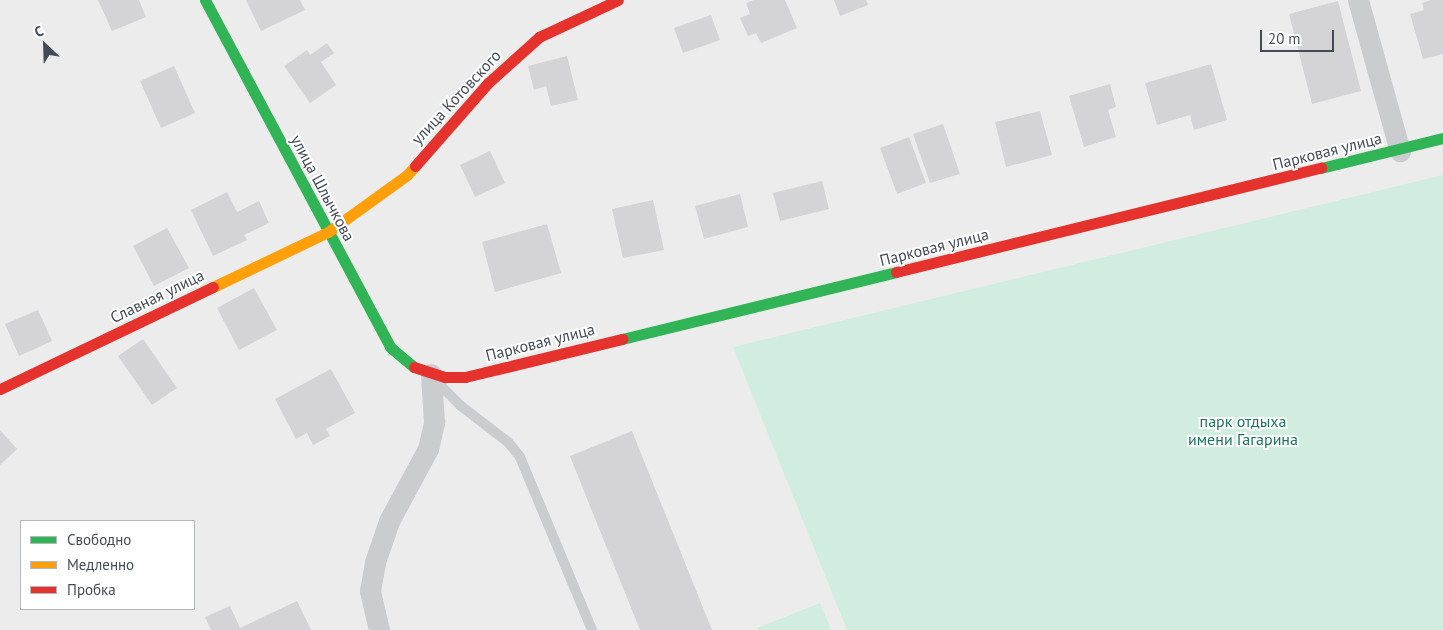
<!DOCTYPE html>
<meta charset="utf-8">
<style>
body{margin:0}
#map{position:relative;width:1443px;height:630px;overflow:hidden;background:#edecec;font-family:"PT Sans",sans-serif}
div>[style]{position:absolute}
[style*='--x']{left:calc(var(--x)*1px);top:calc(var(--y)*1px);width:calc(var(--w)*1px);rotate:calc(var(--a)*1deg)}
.green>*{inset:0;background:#d0ede0}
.building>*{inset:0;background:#d4d4d7}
.lane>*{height:10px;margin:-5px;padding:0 5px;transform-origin:5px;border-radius:5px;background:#caccd0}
.street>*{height:21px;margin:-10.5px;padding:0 10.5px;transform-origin:10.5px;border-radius:10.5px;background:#caccd0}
.fast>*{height:11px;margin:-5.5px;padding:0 5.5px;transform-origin:5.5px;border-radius:5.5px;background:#30b455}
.slow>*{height:11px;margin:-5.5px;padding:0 5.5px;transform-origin:5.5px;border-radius:5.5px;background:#ff9f0a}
.jam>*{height:11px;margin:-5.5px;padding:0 5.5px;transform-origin:5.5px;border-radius:5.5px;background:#e5322d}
span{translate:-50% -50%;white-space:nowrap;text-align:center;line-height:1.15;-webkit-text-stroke:4px #fff;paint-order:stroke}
.street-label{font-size:16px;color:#444b58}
.park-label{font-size:16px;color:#177759}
.legend{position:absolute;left:20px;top:520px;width:175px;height:90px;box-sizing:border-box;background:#fff;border:1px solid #b4b7bc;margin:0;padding:6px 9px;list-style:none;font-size:15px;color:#444b58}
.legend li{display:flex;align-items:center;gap:10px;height:25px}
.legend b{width:25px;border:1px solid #b4b7bc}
.north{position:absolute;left:20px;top:20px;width:50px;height:50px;-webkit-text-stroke:4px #fff;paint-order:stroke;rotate:336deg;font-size:14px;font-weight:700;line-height:20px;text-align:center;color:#444b58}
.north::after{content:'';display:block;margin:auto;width:18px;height:22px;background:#444b58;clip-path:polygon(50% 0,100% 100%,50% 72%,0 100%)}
.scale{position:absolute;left:1260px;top:30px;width:74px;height:22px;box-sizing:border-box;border:2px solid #444b58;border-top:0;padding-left:6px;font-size:15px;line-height:18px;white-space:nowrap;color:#444b58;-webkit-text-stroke:4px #fff;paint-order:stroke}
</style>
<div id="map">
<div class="green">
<div style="clip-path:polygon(1443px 175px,1443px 630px,847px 630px,733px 347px)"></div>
<div style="clip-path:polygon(820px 603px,831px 630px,758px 630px,757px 628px)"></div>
</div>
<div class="building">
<div style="clip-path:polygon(98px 0,139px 0,146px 17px,112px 31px)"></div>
<div style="clip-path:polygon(246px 0,300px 0,305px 10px,261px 31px)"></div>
<div style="clip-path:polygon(754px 0,785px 0,797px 28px,761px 43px,756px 33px,748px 36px,740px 18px,750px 14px,746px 3px)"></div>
<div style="clip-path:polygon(834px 0,866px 0,868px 5px,840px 16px)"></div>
<div style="clip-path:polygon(1431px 0,1443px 0,1443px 54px,1423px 59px,1410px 14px,1424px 10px,1422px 3px)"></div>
<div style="clip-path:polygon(1338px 1px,1361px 91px,1312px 104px,1289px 14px)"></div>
<div style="clip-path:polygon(711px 15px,720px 40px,683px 53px,674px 28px)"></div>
<div style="clip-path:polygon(327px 43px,334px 53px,321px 62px,336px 85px,310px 103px,284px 66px,307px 50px,310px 55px)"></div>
<div style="clip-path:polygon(567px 56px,578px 100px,551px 106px,546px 86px,534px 90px,528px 66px)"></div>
<div style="clip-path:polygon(1211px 64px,1227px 120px,1194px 130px,1190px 115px,1157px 125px,1145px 83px)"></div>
<div style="clip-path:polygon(174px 66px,195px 113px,161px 128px,140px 81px)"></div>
<div style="clip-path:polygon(1110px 84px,1116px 107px,1108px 110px,1116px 137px,1084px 147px,1069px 96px)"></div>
<div style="clip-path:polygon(1040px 111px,1052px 155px,1006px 167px,995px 122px)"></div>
<div style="clip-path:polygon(943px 124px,960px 174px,930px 183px,913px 134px)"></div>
<div style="clip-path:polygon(909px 137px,926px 183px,897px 194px,880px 148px)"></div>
<div style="clip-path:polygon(490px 151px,505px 183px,475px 197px,460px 165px)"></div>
<div style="clip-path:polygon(822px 181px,829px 209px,780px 221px,773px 193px)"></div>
<div style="clip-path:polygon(227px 192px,237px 212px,259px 201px,269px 223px,244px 235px,247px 240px,213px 256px,191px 210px)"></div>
<div style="clip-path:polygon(740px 194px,748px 227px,704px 239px,695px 206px)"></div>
<div style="clip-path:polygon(653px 200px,664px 250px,623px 258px,612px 209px)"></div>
<div style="clip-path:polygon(547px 224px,561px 273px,495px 292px,482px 242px)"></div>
<div style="clip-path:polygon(167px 228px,189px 268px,154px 286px,133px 246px)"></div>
<div style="clip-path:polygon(254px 288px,277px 330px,239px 350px,217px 308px)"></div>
<div style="clip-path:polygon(38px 310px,52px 341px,19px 356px,5px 324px)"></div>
<div style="clip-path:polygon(143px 339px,177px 388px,152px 405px,118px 356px)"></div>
<div style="clip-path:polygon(331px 369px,355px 413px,326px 429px,330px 436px,313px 445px,307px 433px,296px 439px,275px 399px)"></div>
<div style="clip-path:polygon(0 430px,17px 449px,0 465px)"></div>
<div style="clip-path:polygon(632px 431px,712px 630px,640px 630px,592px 511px,570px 456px)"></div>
<div style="clip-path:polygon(297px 601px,311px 630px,211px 630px,205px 617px,230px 606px,240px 628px)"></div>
</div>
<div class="lane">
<div style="--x:436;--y:381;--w:35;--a:45"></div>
<div style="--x:461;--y:406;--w:59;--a:37.5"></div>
<div style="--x:508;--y:442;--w:19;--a:51"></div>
<div style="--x:520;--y:457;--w:187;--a:67.4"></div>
</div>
<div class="street">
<div style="--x:1358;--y:0;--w:157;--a:74.5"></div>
<div style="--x:379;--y:630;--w:40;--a:-103"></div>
<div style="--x:370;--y:591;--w:29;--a:-80"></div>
<div style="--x:375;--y:562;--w:43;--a:-71.1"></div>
<div style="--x:389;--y:521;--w:82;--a:-61.6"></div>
<div style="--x:428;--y:449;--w:28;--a:-77"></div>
<div style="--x:434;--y:422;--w:48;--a:-93.6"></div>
</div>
<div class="fast">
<div style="--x:205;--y:0;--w:393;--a:61.9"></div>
<div style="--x:390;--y:347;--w:31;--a:40"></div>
<div style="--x:1321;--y:168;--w:126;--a:-13.8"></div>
<div style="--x:622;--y:339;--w:282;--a:-13.7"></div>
</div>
<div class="slow">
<div style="--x:213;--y:287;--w:127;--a:-25.6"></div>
<div style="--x:328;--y:232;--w:97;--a:-35.8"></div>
<div style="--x:407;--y:175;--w:12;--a:-48"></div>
</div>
<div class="jam">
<div style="--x:415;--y:166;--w:111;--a:-48.7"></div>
<div style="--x:488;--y:83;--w:69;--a:-42"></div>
<div style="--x:539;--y:37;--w:87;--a:-25.1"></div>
<div style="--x:896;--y:272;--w:438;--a:-13.8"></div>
<div style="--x:414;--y:367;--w:33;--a:18"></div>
<div style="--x:445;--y:377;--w:20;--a:0"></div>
<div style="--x:465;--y:377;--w:162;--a:-13.6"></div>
<div style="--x:0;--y:389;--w:236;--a:-25.6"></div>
</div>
<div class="street-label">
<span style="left:456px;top:97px;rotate:-47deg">улица Котовского</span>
<span style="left:1327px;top:151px;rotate:-14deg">Парковая улица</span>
<span style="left:323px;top:188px;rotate:62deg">улица Шлычкова</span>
<span style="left:934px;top:247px;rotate:-14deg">Парковая улица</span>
<span style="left:157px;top:296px;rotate:-26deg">Славная улица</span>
<span style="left:540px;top:342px;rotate:-14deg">Парковая улица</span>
</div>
<div class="park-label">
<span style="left:1243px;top:430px">парк отдыха<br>имени Гагарина</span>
</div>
<ul class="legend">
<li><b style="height:6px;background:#30b455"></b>Свободно</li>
<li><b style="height:6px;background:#ff9f0a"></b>Медленно</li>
<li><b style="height:6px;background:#e5322d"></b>Пробка</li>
</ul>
<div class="north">С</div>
<div class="scale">20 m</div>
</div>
